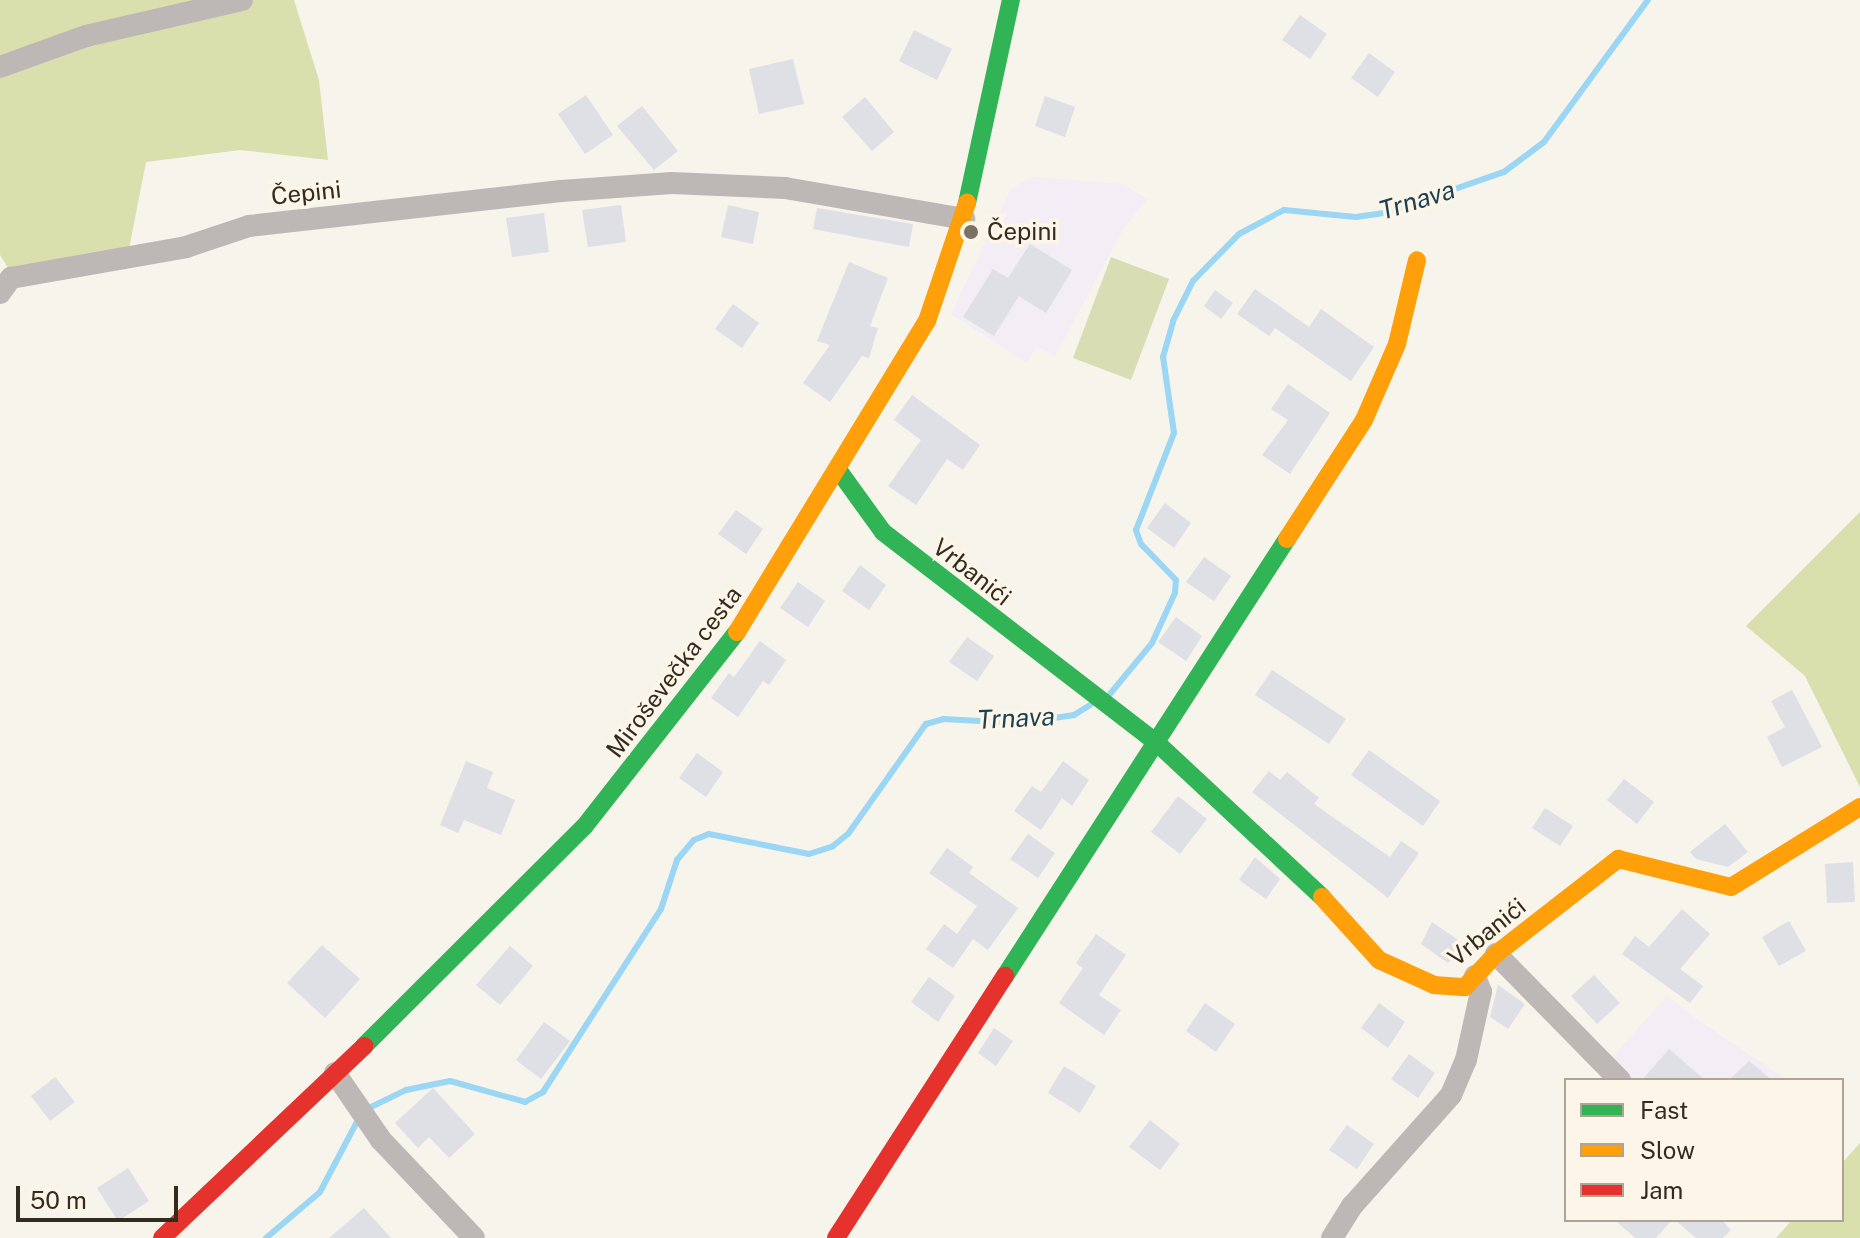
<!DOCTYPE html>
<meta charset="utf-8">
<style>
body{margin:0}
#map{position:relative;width:1860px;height:1238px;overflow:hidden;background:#f7f4ec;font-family:"Public Sans",sans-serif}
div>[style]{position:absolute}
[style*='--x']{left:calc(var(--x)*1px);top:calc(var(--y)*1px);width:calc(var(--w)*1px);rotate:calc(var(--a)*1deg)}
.commercial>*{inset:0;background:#f3edf5}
.green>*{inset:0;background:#d9ddb4}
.forest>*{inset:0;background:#dadfae}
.stream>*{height:6px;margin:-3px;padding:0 3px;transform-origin:3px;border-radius:3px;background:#9bd6f4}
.building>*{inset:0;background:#dfdfe6}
.street>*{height:22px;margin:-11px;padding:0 11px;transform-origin:11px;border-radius:11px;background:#bdb8b6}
.fast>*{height:18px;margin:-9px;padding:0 9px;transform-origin:9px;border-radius:9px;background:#30b455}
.slow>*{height:18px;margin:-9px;padding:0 9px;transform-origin:9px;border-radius:9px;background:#ff9f0a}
.jam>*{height:18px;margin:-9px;padding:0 9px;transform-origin:9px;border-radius:9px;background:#e5322d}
.dots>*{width:22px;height:22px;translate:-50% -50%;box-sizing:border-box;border:4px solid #fcf5e8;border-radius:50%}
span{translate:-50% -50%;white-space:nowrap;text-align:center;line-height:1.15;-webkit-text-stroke:7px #fcf5e8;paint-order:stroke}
.street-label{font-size:24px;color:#322b1e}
.poi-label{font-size:24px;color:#322b1e}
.left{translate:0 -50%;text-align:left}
.water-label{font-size:26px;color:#1b4155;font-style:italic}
.legend{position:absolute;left:1564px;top:1078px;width:280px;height:144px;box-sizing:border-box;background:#fcf5e8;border:2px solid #aba497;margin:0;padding:10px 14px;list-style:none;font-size:24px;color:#322b1e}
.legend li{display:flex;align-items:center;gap:16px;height:40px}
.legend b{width:40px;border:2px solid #aba497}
.scale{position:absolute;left:16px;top:1186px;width:162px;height:36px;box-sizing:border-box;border:4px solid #322b1e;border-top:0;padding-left:10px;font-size:24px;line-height:28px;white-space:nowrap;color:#322b1e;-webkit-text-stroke:6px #fcf5e8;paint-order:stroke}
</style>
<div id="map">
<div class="commercial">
<div style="clip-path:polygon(1032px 177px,1122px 184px,1147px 199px,1124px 228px,1055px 356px,1037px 346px,1027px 363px,951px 314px,1010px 190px)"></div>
<div style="clip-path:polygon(1667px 996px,1698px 1020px,1787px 1080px,1627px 1080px,1608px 1062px)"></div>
</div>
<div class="green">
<div style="clip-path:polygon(1111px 257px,1169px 279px,1131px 380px,1073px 358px)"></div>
</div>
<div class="forest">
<div style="clip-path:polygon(0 0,294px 0,319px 80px,328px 160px,240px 150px,146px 162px,129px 249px,8px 268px,0 255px)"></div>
<div style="clip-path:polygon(1860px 512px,1860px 787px,1805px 676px,1746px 626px)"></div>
<div style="clip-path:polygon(1860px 1143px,1860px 1238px,1776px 1238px,1792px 1220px,1842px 1220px,1842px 1163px)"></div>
</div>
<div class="stream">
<div style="--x:1110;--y:694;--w:66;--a:-50.5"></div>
<div style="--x:1152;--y:643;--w:55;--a:-65.3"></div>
<div style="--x:1175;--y:593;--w:13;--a:-86"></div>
<div style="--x:1176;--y:580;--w:50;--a:-134.2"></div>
<div style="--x:1141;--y:544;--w:15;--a:-110"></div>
<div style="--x:1136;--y:530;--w:104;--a:-68.6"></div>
<div style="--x:1174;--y:433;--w:77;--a:-98.2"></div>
<div style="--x:1163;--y:357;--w:37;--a:-74"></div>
<div style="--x:1173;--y:321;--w:45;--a:-63.4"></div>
<div style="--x:1193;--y:281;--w:66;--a:-45.6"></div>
<div style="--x:1239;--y:234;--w:51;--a:-28.1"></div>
<div style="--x:1284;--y:210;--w:72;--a:5.6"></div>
<div style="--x:1356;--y:217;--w:30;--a:-8"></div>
<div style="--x:1386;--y:213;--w:125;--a:-19.2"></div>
<div style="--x:1504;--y:172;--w:50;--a:-36.9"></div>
<div style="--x:1544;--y:142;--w:176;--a:-53.8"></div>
<div style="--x:367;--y:1109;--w:43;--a:-26"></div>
<div style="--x:406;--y:1090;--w:45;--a:-11.6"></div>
<div style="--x:450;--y:1081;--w:78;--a:15.6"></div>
<div style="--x:525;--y:1102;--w:21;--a:-29"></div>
<div style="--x:543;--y:1092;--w:218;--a:-57.2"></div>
<div style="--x:661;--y:909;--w:52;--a:-71.9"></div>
<div style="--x:677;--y:860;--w:26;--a:-50"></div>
<div style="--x:694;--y:840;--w:16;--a:-22"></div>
<div style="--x:709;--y:834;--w:102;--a:11.3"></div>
<div style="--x:809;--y:854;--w:25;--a:-18"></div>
<div style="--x:833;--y:846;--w:19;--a:-39"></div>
<div style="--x:848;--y:834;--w:135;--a:-54.7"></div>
<div style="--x:926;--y:724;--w:18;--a:-16"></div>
<div style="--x:943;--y:719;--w:76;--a:3"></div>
<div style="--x:1019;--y:723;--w:56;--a:-8.3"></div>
<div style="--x:1074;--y:715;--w:19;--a:-32"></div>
<div style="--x:266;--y:1238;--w:71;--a:-40.4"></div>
<div style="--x:320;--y:1192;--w:84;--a:-62.2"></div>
</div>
<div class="building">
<div style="clip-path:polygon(1300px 15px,1327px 34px,1310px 59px,1282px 40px)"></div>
<div style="clip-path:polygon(914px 30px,952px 49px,937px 80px,899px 61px)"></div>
<div style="clip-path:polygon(1369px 53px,1395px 72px,1378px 97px,1351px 78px)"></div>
<div style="clip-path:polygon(793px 59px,804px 104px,759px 114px,749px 69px)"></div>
<div style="clip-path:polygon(586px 95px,613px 135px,585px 154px,558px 114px)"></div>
<div style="clip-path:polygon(1045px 96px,1075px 107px,1065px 137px,1035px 126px)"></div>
<div style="clip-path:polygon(865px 97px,894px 132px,872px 151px,842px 117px)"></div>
<div style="clip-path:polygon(642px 106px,678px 151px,654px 170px,617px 126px)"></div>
<div style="clip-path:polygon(621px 205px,626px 242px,588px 247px,582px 210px)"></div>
<div style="clip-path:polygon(728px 205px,759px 212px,753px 244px,721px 237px)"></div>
<div style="clip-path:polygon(817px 208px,913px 224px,909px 247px,813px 229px)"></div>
<div style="clip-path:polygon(544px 213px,549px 252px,512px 257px,506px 218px)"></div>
<div style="clip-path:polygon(1030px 244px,1072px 270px,1046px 313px,1019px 296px,994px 336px,963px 317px,993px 269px,1008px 278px)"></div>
<div style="clip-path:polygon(849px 262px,888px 278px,870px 326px,878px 328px,869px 358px,862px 356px,830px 402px,803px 383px,830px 345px,817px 341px)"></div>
<div style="clip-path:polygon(1255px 289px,1309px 327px,1321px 309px,1374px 347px,1351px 381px,1275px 328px,1269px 336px,1237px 314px)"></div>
<div style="clip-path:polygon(1215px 290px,1233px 303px,1221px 319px,1204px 306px)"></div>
<div style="clip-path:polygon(733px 304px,759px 323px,742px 348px,715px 329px)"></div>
<div style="clip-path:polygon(1288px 384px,1330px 413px,1290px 474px,1262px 455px,1288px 420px,1271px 409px)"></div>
<div style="clip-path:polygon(912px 395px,980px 445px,963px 470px,947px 459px,916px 505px,888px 486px,921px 440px,894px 420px)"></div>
<div style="clip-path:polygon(1165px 503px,1191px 523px,1174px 548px,1147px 528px)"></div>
<div style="clip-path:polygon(736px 510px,763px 529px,746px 554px,718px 534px)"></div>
<div style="clip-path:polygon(1204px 557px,1231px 576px,1214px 601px,1186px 582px)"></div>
<div style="clip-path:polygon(860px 565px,886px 585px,869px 610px,842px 591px)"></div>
<div style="clip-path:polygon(798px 582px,825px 601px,808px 627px,780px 608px)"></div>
<div style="clip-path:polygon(1176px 617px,1202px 636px,1186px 661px,1158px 642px)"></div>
<div style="clip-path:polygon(967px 637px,994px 656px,977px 681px,949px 662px)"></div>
<div style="clip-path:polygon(760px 641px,786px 660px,769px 685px,763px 681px,738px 717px,711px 698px,729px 673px,734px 677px)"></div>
<div style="clip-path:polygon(1272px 670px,1346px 719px,1329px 744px,1255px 695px)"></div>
<div style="clip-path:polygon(1792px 690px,1822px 747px,1782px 767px,1767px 737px,1785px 727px,1771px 701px)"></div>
<div style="clip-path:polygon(1369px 750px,1440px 801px,1423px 826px,1351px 775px)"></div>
<div style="clip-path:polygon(697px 753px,723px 772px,706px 797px,679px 778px)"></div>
<div style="clip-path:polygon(466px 761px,493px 772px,487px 788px,515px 800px,501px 835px,464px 820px,458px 833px,440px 825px)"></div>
<div style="clip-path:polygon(1063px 761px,1089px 780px,1072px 806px,1062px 798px,1041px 830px,1014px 811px,1032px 786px,1041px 792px)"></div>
<div style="clip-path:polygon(1269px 771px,1280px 780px,1287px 772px,1319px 798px,1314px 804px,1390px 857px,1401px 841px,1419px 853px,1388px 898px,1252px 792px)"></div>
<div style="clip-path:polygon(1624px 779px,1654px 802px,1637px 824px,1607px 800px)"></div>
<div style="clip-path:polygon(1178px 796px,1207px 819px,1180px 854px,1151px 832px)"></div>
<div style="clip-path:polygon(1545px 808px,1573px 826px,1560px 846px,1532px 828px)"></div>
<div style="clip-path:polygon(1725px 824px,1748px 852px,1728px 867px,1696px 859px,1690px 852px)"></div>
<div style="clip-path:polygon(1028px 834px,1055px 853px,1038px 878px,1010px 859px)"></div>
<div style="clip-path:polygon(947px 848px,973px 867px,969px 873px,1018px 908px,988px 950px,973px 939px,953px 968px,926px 949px,944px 924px,957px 934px,977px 906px,929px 873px)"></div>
<div style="clip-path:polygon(1255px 857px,1280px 879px,1266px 899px,1239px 880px)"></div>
<div style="clip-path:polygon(1853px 862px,1855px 902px,1827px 903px,1825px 864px)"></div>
<div style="clip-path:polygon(1682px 909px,1710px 934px,1680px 969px,1703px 986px,1690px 1003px,1622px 954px,1635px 936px,1649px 947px)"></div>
<div style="clip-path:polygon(1789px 921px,1806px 951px,1779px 966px,1762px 937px)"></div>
<div style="clip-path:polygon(1432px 922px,1467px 946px,1448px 963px,1421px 944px)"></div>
<div style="clip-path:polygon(1096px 934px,1126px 955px,1099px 995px,1121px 1010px,1104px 1035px,1059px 1003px,1083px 968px,1076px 963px)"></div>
<div style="clip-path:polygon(322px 945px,360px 979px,325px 1018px,287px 983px)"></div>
<div style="clip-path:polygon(510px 946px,533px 966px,500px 1005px,476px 985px)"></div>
<div style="clip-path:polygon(1594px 975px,1620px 1003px,1597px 1024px,1571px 996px)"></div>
<div style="clip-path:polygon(929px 977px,955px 996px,938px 1022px,911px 1002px)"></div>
<div style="clip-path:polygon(1498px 985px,1525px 1004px,1508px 1029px,1490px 1017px)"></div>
<div style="clip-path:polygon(1205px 1003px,1235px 1024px,1216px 1052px,1186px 1031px)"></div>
<div style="clip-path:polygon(1379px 1003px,1405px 1022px,1388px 1048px,1361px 1028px)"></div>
<div style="clip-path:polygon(544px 1022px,570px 1041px,541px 1079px,516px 1060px)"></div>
<div style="clip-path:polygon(994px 1028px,1013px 1041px,996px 1066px,978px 1053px)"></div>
<div style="clip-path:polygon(1669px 1049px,1705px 1080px,1642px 1080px)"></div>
<div style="clip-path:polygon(1409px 1054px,1435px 1073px,1418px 1098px,1391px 1079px)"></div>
<div style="clip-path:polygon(1749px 1061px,1772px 1080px,1729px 1080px)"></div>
<div style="clip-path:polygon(1064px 1066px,1096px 1086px,1080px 1113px,1048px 1093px)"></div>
<div style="clip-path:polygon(55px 1077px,75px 1102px,50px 1121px,31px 1096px)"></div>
<div style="clip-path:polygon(433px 1088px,475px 1134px,449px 1158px,429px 1137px,418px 1148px,395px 1123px)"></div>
<div style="clip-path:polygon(1150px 1120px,1180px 1144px,1160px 1170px,1129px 1147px)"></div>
<div style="clip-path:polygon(1347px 1125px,1374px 1144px,1357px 1169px,1329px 1150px)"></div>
<div style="clip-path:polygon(128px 1168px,149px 1201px,118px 1221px,97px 1188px)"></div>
<div style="clip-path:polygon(364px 1208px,391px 1238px,329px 1238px)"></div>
<div style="clip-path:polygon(1615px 1220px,1672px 1220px,1656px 1238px,1635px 1238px)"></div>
<div style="clip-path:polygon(1675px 1220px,1722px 1220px,1731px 1230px,1723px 1238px,1696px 1238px)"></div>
</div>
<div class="street">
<div style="--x:0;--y:67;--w:91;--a:-19.8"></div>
<div style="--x:86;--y:36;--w:160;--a:-13"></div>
<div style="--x:0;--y:293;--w:19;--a:-54"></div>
<div style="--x:11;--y:278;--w:178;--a:-10"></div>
<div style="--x:186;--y:247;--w:66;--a:-18.4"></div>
<div style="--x:249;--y:226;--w:314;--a:-6.4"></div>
<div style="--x:561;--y:191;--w:111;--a:-4.1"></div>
<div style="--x:672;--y:183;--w:113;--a:2.5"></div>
<div style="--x:785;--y:188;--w:182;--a:9.8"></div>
<div style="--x:1496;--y:954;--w:177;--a:45.5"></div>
<div style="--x:335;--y:1073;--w:81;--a:55.5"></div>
<div style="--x:381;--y:1140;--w:135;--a:46.5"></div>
<div style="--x:1332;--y:1238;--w:39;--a:-58"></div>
<div style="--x:1353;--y:1205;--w:147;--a:-48.3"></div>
<div style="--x:1451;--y:1095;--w:38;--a:-67"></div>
<div style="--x:1466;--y:1060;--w:70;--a:-77.6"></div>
<div style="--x:1481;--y:992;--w:17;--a:-111"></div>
</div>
<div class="fast">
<div style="--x:967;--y:203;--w:208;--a:-77.8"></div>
<div style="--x:839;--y:471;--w:75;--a:54.2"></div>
<div style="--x:883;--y:532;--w:346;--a:37.6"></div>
<div style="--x:1157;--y:743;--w:226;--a:43"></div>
<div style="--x:1005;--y:976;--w:520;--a:-57.17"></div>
<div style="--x:364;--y:1046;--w:310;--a:-44.9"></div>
<div style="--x:584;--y:827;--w:248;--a:-51.9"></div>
</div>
<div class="slow">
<div style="--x:1287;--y:539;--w:142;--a:-57.1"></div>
<div style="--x:1364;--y:420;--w:83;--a:-66.5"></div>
<div style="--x:1397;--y:344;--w:86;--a:-76.6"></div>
<div style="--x:737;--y:632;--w:364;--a:-58.6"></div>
<div style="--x:927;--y:321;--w:125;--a:-71.3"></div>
<div style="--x:1322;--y:897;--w:85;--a:47.9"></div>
<div style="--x:1379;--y:960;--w:60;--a:24.4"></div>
<div style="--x:1434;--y:985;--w:31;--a:4"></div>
<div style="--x:1465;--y:987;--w:45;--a:-46.8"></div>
<div style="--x:1496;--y:954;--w:155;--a:-37.9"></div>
<div style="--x:1618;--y:859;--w:116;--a:13.9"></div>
<div style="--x:1731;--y:887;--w:152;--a:-31.8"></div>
</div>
<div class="jam">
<div style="--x:162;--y:1238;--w:279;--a:-43.5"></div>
<div style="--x:836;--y:1238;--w:312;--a:-57.2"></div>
</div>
<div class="dots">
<div style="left:971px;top:232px;background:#777166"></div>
</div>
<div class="street-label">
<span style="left:306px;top:193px;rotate:-6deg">Čepini</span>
<span style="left:972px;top:572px;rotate:38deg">Vrbanići</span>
<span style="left:674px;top:672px;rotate:-53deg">Miroševečka cesta</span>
<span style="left:1487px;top:932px;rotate:-39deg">Vrbanići</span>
</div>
<div class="poi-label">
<span class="left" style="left:987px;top:232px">Čepini</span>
</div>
<div class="water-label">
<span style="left:1417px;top:200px;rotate:-17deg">Trnava</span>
<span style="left:1016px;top:718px;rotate:-3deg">Trnava</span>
</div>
<ul class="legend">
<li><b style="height:10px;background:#30b455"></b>Fast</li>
<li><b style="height:10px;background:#ff9f0a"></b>Slow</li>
<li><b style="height:10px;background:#e5322d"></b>Jam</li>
</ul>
<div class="scale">50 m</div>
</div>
